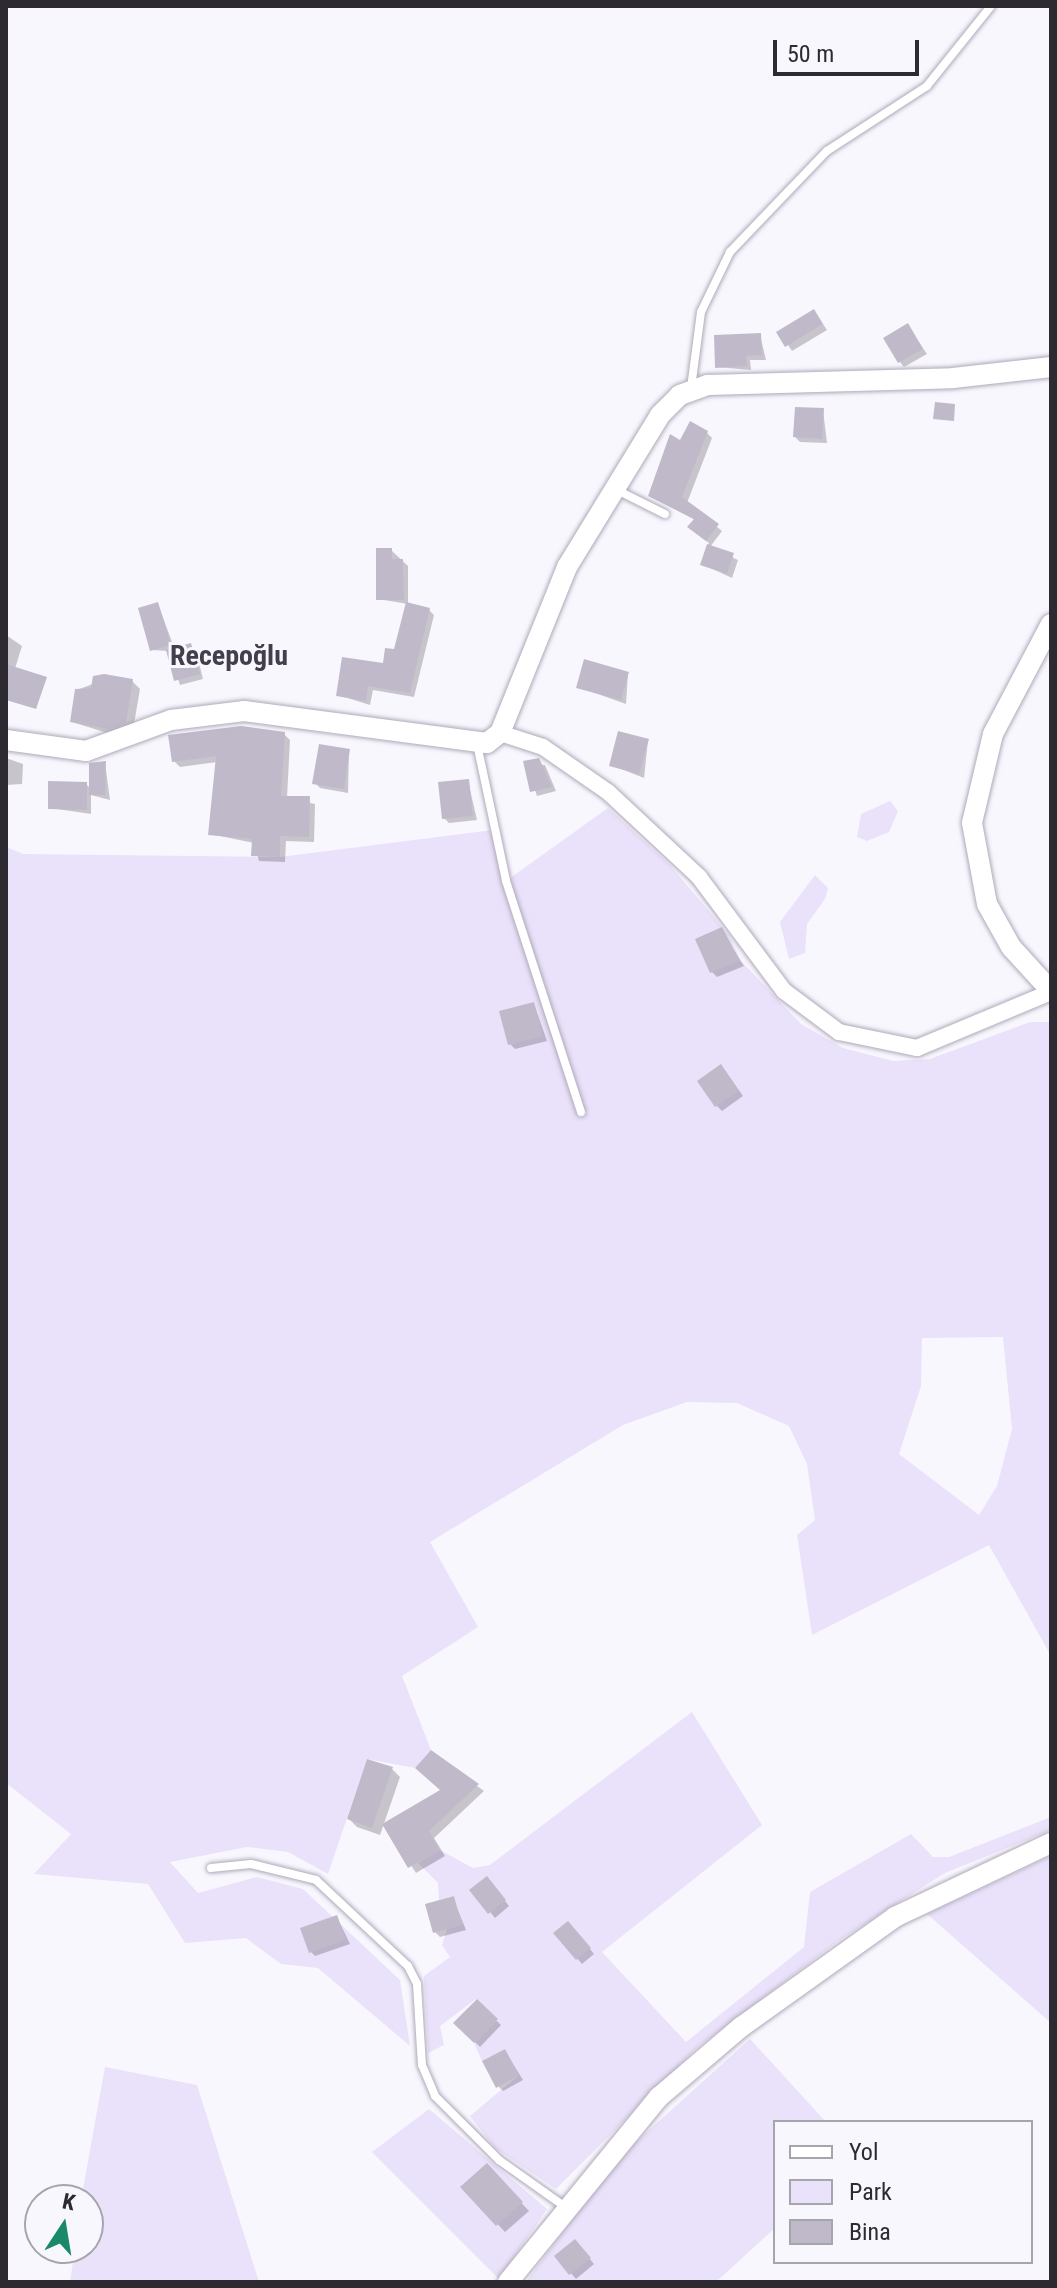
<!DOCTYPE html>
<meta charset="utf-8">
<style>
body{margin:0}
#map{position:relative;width:1057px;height:2288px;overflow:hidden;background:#f9f7fe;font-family:"Roboto Condensed",sans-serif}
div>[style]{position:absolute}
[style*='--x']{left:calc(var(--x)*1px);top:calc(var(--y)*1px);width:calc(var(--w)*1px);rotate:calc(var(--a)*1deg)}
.green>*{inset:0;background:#eae1fa}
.shadow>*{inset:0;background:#0003}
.building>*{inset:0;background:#c0b9ca}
.roads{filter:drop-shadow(0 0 2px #afa9b9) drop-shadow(0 0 2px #afa9b9)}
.service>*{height:8px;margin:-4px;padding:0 4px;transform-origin:4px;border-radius:4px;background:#fff}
.minor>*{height:16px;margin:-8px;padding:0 8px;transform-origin:8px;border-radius:8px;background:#fff}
.tertiary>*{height:20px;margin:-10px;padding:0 10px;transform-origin:10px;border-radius:10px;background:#fff}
span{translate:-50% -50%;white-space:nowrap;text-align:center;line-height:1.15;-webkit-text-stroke:6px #f9f7fe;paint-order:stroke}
.neighbourhood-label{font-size:28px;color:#433e4b;font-weight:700}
.frame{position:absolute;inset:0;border:8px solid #2d2a31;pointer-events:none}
.legend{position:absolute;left:773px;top:2120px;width:260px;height:144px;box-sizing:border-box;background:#f9f7fe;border:2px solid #a7a5ac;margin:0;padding:10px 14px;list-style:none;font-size:24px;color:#2d2a31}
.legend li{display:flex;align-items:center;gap:16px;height:40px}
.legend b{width:40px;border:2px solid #a7a5ac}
.north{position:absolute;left:24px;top:2184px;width:80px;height:80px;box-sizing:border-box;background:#f9f7fe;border:2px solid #a7a5ac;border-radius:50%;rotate:12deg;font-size:22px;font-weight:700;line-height:32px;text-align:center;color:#2d2a31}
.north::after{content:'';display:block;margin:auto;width:28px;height:36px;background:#198968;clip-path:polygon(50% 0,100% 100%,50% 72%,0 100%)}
.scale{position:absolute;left:773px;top:40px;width:146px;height:36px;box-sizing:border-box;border:4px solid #2d2a31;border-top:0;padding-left:10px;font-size:24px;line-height:28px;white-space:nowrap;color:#2d2a31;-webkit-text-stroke:6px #f9f7fe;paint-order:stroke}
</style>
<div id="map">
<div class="green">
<div style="clip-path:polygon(890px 801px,898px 811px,889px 832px,867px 841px,857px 837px,861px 814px)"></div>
<div style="clip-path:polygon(evenodd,608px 808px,668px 863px,729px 935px,741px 961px,801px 1024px,843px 1048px,893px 1061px,930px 1059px,1030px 1022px,1051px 1022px,1051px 1656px,989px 1545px,812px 1635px,797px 1535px,815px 1520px,807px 1464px,789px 1426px,737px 1403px,687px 1402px,623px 1425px,430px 1542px,478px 1627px,402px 1676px,431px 1750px,415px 1768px,367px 1759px,328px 1874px,288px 1852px,247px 1847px,170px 1862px,198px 1893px,257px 1877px,303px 1889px,400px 1980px,410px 2046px,318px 1968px,281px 1964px,246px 1938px,185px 1943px,148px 1884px,34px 1874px,71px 1834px,6px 1783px,6px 847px,23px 854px,280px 857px,493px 830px,506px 881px,608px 808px,1003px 1337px,1012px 1429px,997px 1486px,979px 1515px,899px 1454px,921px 1386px,922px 1338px,1003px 1337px)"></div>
<div style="clip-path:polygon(815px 875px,828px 888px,825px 899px,807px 924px,805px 953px,789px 959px,780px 922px)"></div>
<div style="clip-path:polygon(692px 1712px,762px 1825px,602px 1952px,686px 2042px,804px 1947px,810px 1892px,911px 1834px,933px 1857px,949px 1857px,1051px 1817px,1051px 1830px,945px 1873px,838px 1941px,698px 2047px,556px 2189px,495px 2148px,470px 2116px,519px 2075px,505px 2049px,482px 2061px,474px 2043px,497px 2020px,476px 1999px,440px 2026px,444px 2045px,428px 2053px,424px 1976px,450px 1957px,442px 1945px,447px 1929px,462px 1924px,454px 1896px,439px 1900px,438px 1883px,418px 1863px,440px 1850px,473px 1868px,490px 1865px)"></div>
<div style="clip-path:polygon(1051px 1856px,1051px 2023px,927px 1914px)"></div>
<div style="clip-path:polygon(750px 2039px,826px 2122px,775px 2122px,775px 2228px,716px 2282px,526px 2282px,616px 2160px)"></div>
<div style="clip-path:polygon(105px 2067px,197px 2085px,259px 2282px,70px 2282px,75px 2248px,88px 2248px,88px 2200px,81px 2200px)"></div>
<div style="clip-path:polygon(429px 2109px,547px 2209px,499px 2279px,372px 2152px)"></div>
</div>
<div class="shadow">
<div style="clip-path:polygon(814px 311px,827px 330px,792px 351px,779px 332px)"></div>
<div style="clip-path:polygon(908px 326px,927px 354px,904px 367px,900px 362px)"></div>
<div style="clip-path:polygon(760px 335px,766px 360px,750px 360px,751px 370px,717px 367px)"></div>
<div style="clip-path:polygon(823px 410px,827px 443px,800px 442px,795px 437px)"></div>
<div style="clip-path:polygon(707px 433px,712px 438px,687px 503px,722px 531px,710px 547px,738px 560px,732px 578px,702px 564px,709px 543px,694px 532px,695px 520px,651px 496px,680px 442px)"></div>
<div style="clip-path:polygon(391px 550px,408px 566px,408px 604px,378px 599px)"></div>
<div style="clip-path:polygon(158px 604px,175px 650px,196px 651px,203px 679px,180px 685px,168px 651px,152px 650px)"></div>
<div style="clip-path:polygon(429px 610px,434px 615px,414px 697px,373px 690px,370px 705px,338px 695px,384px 666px)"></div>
<div style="clip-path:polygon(6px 635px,22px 646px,13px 675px,6px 672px)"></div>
<div style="clip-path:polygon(628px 674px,626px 704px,578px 687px)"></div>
<div style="clip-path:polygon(103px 680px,132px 681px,140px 689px,133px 730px,117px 736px,72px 722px,77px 690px)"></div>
<div style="clip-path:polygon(284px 734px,290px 740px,287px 798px,315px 804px,314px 842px,286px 841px,285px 862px,259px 861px,254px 843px,210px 834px,217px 762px,180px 767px,174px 761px)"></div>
<div style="clip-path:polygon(648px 740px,644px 778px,611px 765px)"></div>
<div style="clip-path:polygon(349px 751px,348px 793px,320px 788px,315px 783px)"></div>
<div style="clip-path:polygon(6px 758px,23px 764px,22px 784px,6px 785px)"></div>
<div style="clip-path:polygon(105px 763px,110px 800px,91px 795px,91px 814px,50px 808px,86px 784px,91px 789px)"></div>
<div style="clip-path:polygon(525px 763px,545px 765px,556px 791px,537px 796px)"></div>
<div style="clip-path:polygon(468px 781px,477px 820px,449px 823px,444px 818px)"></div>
<div style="clip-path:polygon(721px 930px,744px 966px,717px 977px,712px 972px)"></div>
<div style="clip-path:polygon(534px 1004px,547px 1041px,515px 1049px,510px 1044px)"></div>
<div style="clip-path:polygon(726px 1072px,743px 1096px,722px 1111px,717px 1106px)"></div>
<div style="clip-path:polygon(431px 1752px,484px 1791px,434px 1838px,445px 1856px,416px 1873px,385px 1825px,443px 1790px)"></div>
<div style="clip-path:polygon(392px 1769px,400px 1777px,380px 1835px,357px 1827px,349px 1819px)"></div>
<div style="clip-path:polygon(491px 1884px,509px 1906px,495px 1918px,472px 1890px)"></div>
<div style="clip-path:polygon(453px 1898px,466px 1930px,440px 1937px,435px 1932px)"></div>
<div style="clip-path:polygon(337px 1917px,350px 1944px,315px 1956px,310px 1951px)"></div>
<div style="clip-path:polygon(573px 1928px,594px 1954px,582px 1964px,556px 1933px)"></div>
<div style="clip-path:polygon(477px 2002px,501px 2025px,480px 2047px,456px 2023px)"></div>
<div style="clip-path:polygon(505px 2051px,523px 2080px,503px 2091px,498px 2086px)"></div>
<div style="clip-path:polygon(487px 2166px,529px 2211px,505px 2232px,463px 2187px)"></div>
<div style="clip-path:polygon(580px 2247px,594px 2264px,576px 2279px,557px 2257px)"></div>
</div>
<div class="building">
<div style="clip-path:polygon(814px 309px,823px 324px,785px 347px,776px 332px)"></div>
<div style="clip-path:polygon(908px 323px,923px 349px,898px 363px,883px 338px)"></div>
<div style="clip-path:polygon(761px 333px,762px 355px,746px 356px,747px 366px,715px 368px,714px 335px)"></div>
<div style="clip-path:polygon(935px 402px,955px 404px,954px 421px,933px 419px)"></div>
<div style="clip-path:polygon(795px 407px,824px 408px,822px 439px,793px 437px)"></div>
<div style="clip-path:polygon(690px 421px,708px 431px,682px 497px,719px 524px,706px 541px,687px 527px,694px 519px,648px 496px,670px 434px,680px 440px)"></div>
<div style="clip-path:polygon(707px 544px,734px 553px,727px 574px,700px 565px)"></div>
<div style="clip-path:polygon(376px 548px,392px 548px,392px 559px,403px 559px,404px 600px,376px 600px)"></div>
<div style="clip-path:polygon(158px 602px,171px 645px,150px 651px,138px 608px)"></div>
<div style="clip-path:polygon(406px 602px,430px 608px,410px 693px,368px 686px,366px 701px,336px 696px,342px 657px,383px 663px,385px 648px,394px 649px)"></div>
<div style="clip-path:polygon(191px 643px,200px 674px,174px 681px,166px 650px)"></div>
<div style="clip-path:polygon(584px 659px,629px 672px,621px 700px,576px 688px)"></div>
<div style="clip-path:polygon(6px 664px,47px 677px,36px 709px,6px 700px)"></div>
<div style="clip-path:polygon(104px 674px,133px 679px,126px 723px,108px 729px,70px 722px,75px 689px,91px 688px,93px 676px)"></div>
<div style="clip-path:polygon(241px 726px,285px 732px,281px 796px,310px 796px,309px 837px,280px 836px,280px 857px,251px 856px,252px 839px,208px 835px,216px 756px,172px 762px,168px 735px)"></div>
<div style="clip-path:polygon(618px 731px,649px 739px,639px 774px,609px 766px)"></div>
<div style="clip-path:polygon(319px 744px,350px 749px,344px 789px,312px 784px)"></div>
<div style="clip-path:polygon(539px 758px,552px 787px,530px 792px,523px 761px)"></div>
<div style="clip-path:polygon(106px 761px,105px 795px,89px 795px,89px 763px)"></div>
<div style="clip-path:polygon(469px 779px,473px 816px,442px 819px,438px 782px)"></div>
<div style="clip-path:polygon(48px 781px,87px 782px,87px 810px,48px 809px)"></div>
<div style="clip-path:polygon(722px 927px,740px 961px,710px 973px,695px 939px)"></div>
<div style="clip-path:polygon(534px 1002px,543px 1036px,508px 1045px,499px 1011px)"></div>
<div style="clip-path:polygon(721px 1064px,739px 1091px,715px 1107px,697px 1081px)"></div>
<div style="clip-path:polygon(431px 1750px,479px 1784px,429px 1831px,440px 1850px,408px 1868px,382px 1824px,440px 1790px,415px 1768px)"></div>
<div style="clip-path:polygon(367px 1759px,393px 1767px,372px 1828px,347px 1819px)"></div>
<div style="clip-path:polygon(487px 1876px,506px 1900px,488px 1914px,469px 1890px)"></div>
<div style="clip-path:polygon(454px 1896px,462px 1925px,433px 1933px,425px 1904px)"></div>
<div style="clip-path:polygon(337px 1915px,346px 1940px,309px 1953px,300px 1928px)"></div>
<div style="clip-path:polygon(568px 1921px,591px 1948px,576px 1960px,553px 1933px)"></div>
<div style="clip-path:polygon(477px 1999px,498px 2019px,474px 2043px,453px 2023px)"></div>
<div style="clip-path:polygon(505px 2049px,519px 2075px,496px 2088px,482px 2061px)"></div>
<div style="clip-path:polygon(487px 2163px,523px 2202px,496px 2226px,460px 2187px)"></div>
<div style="clip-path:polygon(575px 2239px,591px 2258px,569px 2275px,554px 2256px)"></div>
</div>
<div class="roads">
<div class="service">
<div style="--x:691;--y:388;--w:77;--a:-82.5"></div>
<div style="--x:701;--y:312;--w:67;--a:-64.2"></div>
<div style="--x:730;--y:252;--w:140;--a:-46.2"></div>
<div style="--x:827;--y:151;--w:119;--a:-33"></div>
<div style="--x:927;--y:86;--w:102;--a:-51.3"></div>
<div style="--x:615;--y:489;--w:56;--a:26.6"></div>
<div style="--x:477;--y:744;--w:140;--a:78"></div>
<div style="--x:506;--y:881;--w:243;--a:72"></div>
<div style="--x:211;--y:1868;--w:40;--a:-5.7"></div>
<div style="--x:251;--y:1864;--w:67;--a:13.8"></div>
<div style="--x:316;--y:1880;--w:126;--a:43.1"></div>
<div style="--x:408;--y:1966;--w:20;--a:63"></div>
<div style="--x:417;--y:1984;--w:81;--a:86.5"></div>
<div style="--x:422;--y:2065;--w:34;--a:67"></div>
<div style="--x:435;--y:2096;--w:91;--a:45"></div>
<div style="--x:499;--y:2160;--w:80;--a:35.3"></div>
</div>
<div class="minor">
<div style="--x:500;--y:733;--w:45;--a:18"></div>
<div style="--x:543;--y:747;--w:79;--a:34.7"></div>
<div style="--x:608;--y:792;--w:125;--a:43"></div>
<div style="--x:699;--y:877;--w:142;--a:53.3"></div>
<div style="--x:784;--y:991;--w:69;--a:36.7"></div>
<div style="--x:839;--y:1032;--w:80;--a:11.6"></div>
<div style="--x:917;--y:1048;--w:145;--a:-22.7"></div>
</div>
<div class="tertiary">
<div style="--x:1051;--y:624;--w:124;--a:117.8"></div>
<div style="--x:993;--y:734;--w:91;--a:103.3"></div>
<div style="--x:972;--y:823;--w:82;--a:79.5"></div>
<div style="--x:987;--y:904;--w:49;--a:60.8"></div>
<div style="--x:1011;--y:947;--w:59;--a:47.7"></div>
<div style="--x:6;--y:740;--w:81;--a:7.8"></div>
<div style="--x:86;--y:751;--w:90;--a:-20"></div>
<div style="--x:171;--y:720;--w:74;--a:-7"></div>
<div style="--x:244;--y:711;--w:245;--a:7.5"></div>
<div style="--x:487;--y:743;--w:16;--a:-38"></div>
<div style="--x:500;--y:733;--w:179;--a:-68"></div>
<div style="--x:567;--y:567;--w:178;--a:-58.5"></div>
<div style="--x:660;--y:415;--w:28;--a:-45"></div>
<div style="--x:680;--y:395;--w:30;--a:-20"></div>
<div style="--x:708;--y:385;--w:245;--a:-1.6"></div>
<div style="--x:953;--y:378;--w:99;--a:-6.4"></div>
<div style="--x:508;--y:2282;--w:239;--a:-50.8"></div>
<div style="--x:659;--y:2097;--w:108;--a:-40.5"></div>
<div style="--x:741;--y:2027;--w:189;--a:-35.5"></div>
<div style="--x:895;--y:1917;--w:173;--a:-25.4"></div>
</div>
</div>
<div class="neighbourhood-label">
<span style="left:229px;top:656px">Recepoğlu</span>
</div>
<div class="frame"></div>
<ul class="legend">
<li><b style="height:10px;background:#fff"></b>Yol</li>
<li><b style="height:22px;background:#eae1fa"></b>Park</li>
<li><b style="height:22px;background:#c0b9ca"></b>Bina</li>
</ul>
<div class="north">K</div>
<div class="scale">50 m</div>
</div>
